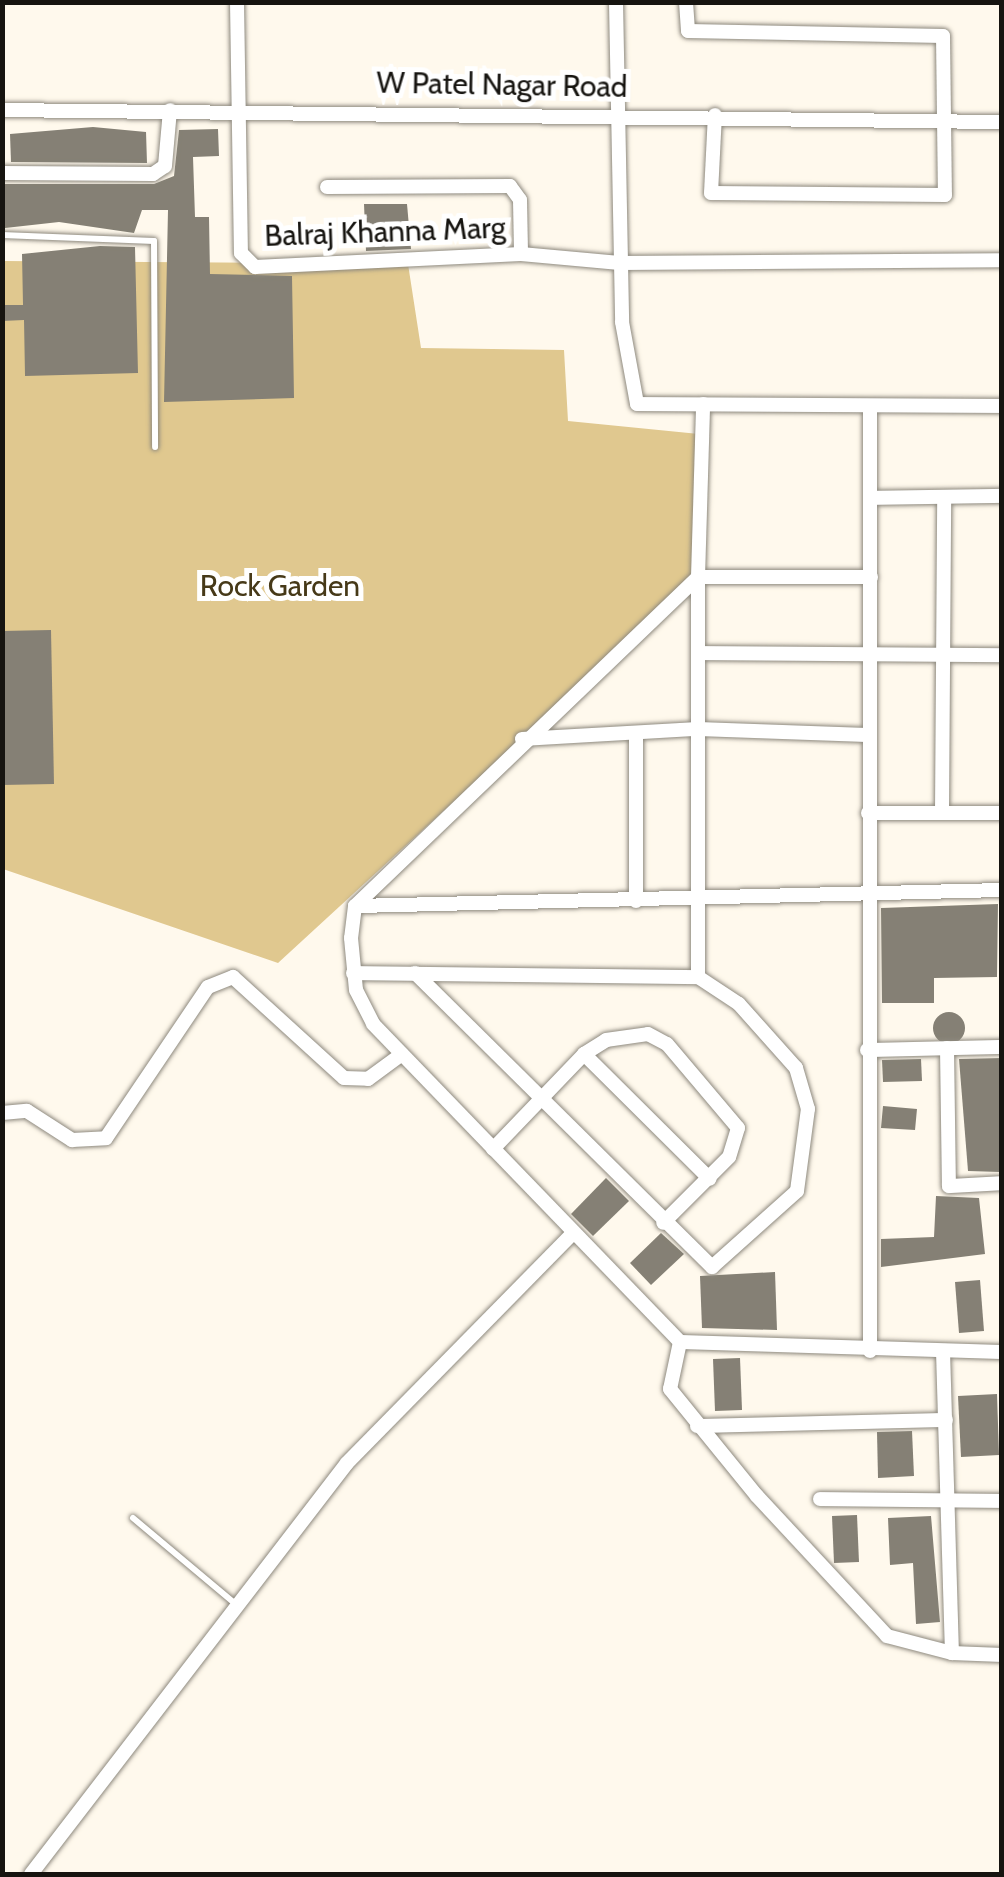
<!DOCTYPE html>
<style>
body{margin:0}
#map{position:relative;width:1004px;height:1877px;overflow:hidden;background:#fff9ed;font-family:Cabin,sans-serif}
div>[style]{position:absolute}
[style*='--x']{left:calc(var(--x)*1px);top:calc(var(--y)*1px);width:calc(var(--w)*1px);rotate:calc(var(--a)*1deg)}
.green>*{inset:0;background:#e0c88f}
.building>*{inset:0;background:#858075}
.round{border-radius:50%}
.roads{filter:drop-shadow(0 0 2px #8e897e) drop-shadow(0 0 2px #8e897e)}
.lane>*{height:6px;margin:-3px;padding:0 3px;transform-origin:3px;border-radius:3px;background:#fff}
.street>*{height:14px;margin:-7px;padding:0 7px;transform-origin:7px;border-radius:7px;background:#fff}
span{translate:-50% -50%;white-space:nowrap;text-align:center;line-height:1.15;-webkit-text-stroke:10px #fff;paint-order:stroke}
.street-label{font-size:30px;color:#161410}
.park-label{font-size:30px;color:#463918}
.frame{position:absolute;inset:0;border:5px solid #161410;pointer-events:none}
</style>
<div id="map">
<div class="green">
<div style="clip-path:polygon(3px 261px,408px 264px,421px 348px,564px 350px,568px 421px,709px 435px,698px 577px,278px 963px,3px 869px)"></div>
</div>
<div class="building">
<div style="clip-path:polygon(93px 127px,146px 132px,147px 163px,11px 162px,10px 134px)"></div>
<div style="clip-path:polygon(218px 129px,219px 156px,193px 157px,195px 217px,209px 217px,210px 274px,292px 276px,294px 398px,164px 402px,168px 210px,142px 210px,134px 233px,59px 222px,5px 228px,4px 184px,154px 184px,174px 176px,179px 130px)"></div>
<div style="clip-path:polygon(364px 204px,407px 204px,411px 249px,366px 251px)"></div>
<div style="clip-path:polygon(100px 246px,135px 247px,138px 373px,25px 376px,24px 320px,2px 321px,2px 305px,23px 305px,22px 254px)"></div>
<div style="clip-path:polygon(51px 630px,54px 784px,2px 785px,2px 631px)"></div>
<div style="clip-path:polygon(998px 904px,997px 977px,934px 978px,934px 1003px,882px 1003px,881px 908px)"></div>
<div class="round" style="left:933px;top:1012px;width:32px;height:32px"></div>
<div style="clip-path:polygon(1002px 1058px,1000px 1172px,968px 1171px,959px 1059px)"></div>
<div style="clip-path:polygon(921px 1059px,922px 1081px,883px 1082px,882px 1060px)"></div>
<div style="clip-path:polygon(883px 1106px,917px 1109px,915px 1130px,881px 1128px)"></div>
<div style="clip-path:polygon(606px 1178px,629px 1201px,593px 1236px,571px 1214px)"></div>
<div style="clip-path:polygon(936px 1196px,979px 1198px,985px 1254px,881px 1267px,881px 1239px,934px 1237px)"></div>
<div style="clip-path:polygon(661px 1233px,684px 1254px,651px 1285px,630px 1263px)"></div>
<div style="clip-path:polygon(775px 1272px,777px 1330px,702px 1328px,700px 1276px)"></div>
<div style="clip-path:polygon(980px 1280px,984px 1331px,959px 1333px,955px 1282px)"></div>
<div style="clip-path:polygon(740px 1358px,742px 1410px,715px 1411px,713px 1359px)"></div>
<div style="clip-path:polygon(997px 1394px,999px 1455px,961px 1457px,958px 1396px)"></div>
<div style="clip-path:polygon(912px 1431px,914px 1476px,878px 1478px,877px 1432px)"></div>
<div style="clip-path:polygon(857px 1515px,859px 1562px,834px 1563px,832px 1516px)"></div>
<div style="clip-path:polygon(931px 1516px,940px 1622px,916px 1624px,913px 1563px,890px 1565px,888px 1518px)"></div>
</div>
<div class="roads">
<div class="lane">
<div style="--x:2;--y:235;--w:152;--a:2.3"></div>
<div style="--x:154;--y:241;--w:206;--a:89.7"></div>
<div style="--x:133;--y:1518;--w:137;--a:40"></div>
</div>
<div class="street">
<div style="--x:237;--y:2;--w:251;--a:89.1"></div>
<div style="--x:241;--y:253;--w:20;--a:45"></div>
<div style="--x:255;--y:267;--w:266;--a:-2.8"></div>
<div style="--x:521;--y:254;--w:99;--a:5.2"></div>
<div style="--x:620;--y:263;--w:382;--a:-0.4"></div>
<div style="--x:616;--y:2;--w:320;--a:88.9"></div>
<div style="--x:622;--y:322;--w:83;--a:79.6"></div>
<div style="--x:637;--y:404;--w:365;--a:0.3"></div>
<div style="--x:686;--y:2;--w:29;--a:86"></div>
<div style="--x:688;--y:31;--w:255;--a:1.1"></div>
<div style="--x:943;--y:36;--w:159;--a:89.3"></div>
<div style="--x:945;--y:195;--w:234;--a:-179.5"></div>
<div style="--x:711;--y:193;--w:78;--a:-87.1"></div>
<div style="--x:2;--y:110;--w:1000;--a:0.69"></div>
<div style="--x:2;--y:173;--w:151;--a:0.4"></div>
<div style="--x:153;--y:174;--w:14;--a:-34"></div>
<div style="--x:165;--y:166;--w:56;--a:-84.9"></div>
<div style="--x:327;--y:187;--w:183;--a:-0.3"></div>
<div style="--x:510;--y:186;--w:17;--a:54"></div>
<div style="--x:520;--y:200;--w:54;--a:88.9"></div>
<div style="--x:871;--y:498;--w:131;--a:-0.9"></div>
<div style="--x:698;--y:653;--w:304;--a:0.4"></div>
<div style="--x:522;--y:739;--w:176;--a:-3.3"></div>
<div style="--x:698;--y:729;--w:169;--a:2"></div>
<div style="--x:942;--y:812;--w:315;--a:-89.6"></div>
<div style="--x:868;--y:813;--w:134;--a:0"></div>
<div style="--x:1002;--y:890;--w:647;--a:178.58"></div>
<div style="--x:355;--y:906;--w:32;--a:97"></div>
<div style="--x:351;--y:938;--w:52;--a:84.5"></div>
<div style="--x:356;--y:990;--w:38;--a:63"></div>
<div style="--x:373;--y:1024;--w:442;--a:46"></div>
<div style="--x:680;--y:1342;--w:322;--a:1.8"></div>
<div style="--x:636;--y:901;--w:168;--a:-90"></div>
<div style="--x:355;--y:906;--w:475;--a:-43.8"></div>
<div style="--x:698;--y:577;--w:173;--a:-88.3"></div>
<div style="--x:353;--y:973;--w:345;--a:0.7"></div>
<div style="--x:698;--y:977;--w:400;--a:-90"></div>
<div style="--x:698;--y:577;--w:173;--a:0"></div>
<div style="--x:415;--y:973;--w:418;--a:44.7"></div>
<div style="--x:712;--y:1267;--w:114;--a:-41.8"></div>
<div style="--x:797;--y:1191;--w:83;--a:-82.4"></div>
<div style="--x:808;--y:1109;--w:43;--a:-106.3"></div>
<div style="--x:796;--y:1068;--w:86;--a:-131.7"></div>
<div style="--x:739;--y:1004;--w:49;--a:-146.6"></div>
<div style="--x:947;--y:1048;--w:138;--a:89.2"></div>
<div style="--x:949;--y:1186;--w:53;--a:-3.2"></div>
<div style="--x:867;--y:1050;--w:135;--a:-1.3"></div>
<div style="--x:584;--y:1054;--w:177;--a:44.8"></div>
<div style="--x:2;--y:1113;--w:25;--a:-5"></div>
<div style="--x:27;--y:1111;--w:54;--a:32.8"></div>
<div style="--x:72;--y:1140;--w:34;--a:-3"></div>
<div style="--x:106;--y:1138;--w:182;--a:-56"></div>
<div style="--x:208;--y:987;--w:27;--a:-22"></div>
<div style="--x:233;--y:977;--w:150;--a:42.3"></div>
<div style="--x:344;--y:1078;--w:24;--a:2"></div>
<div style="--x:368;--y:1079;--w:42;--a:-36.3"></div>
<div style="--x:493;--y:1149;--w:132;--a:-46.2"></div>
<div style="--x:584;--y:1054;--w:26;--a:-32"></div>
<div style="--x:606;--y:1040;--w:42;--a:-8.1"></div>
<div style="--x:648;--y:1034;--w:21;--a:28"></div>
<div style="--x:667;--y:1044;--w:110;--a:49.8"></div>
<div style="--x:738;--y:1128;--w:30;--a:107"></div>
<div style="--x:729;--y:1157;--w:93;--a:135"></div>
<div style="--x:680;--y:1342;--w:48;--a:102"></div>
<div style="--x:670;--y:1389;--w:138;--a:50.9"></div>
<div style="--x:757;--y:1496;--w:191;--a:47.1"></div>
<div style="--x:887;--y:1636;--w:67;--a:14.7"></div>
<div style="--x:870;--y:1351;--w:944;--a:-90"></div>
<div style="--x:943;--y:1351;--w:302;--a:88.3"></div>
<div style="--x:952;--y:1653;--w:50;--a:2.3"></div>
<div style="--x:697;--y:1426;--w:249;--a:-1.4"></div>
<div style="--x:820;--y:1499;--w:182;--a:0.6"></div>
<div style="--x:31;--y:1874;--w:518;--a:-52.44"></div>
<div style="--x:347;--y:1463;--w:321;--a:-45.5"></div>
</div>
</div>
<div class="street-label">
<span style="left:502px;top:85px;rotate:1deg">W Patel Nagar Road</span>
<span style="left:385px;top:232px;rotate:-2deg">Balraj Khanna Marg</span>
</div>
<div class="park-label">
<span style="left:280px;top:586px">Rock Garden</span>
</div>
<div class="frame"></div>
</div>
